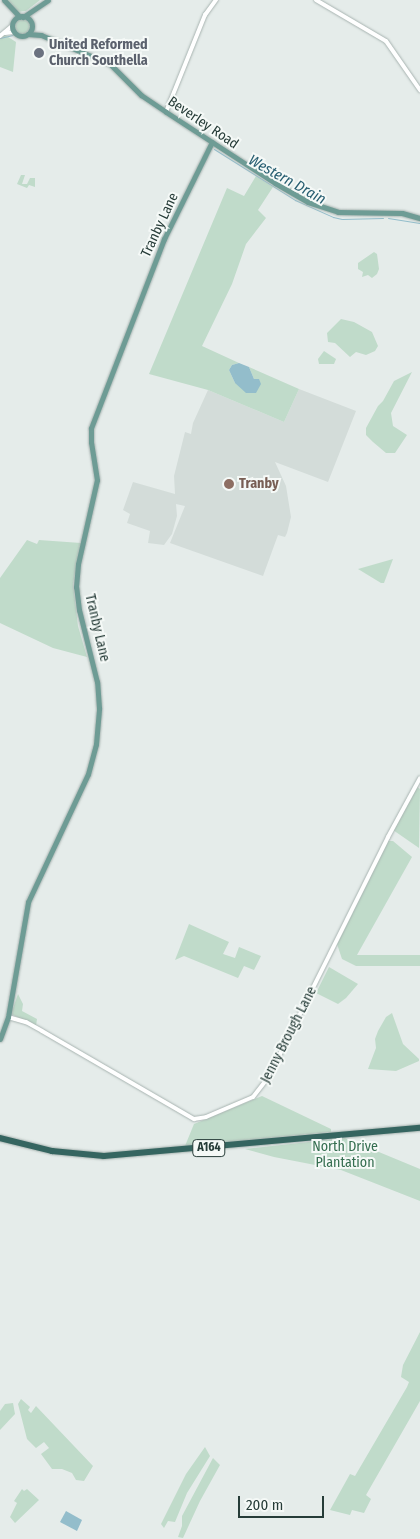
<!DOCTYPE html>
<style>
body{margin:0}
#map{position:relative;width:420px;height:1539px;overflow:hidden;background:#e5ecea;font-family:"Fira Sans Condensed",sans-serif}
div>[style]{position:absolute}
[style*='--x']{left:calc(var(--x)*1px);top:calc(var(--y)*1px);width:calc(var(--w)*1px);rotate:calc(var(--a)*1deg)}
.built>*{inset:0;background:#d3dcd9}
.green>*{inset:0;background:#c0dbca}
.round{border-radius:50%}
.water>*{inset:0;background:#93bdcb}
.stream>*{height:1px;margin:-0.5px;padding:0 0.5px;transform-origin:0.5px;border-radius:0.5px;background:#93bdcb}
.roads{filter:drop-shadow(0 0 1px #a8b4b1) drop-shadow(0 0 1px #a8b4b1)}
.minor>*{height:4px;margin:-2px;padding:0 2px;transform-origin:2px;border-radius:2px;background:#fff}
.major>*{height:5px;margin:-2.5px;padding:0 2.5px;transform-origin:2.5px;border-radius:2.5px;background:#6e9c95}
.major>.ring{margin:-2.5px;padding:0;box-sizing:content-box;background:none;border:5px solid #6e9c95;border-radius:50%}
.highway>*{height:5.5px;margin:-2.75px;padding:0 2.75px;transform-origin:2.75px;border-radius:2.75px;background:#356560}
.dots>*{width:14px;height:14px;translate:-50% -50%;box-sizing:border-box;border:2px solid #f5f9f7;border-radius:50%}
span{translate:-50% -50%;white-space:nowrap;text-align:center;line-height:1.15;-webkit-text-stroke:4px #f5f9f7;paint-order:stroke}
.shield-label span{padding:1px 4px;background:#f5f9f7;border:1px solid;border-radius:4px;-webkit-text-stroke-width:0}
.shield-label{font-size:12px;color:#263c38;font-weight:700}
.worship-label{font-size:14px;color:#5b616d;font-weight:700}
.left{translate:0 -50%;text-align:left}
.street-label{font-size:14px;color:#263c38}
.education-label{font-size:14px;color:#785e54;font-weight:700}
.park-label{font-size:14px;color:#356e50}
.water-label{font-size:15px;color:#275e71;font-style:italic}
.scale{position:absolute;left:238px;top:1496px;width:86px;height:22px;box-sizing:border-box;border:2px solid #263c38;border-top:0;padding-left:6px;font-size:15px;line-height:18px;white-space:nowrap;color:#263c38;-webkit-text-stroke:4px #f5f9f7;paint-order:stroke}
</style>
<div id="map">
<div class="built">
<div style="clip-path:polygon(299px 389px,356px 411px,328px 482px,275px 462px,286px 486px,291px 517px,287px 533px,285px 537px,278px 535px,263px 576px,170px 543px,185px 506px,176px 504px,177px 516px,172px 534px,164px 545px,148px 543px,150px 531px,127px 523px,130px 514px,123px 510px,133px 482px,175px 494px,174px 476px,185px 432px,191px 434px,193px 423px,208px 390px,284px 422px)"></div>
</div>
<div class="green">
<div style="clip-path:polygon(7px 0,40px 0,26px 11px,15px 12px)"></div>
<div class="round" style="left:14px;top:18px;width:16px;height:16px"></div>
<div style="clip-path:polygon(5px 35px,16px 42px,13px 72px,0 67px,0 38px)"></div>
<div style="clip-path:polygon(21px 175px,25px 175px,22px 184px,27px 184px,30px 178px,35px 178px,35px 187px,29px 185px,27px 188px,17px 184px)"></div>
<div style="clip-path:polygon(256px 176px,273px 187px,258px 210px,266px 218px,246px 244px,232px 284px,202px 346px,239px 363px,232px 365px,229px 370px,235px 383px,254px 379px,249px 367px,299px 389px,284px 422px,208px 390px,149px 374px,227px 188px,244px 196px)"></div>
<div style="clip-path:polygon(374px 252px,377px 254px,379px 269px,377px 274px,372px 278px,368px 275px,362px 277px,363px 272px,358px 269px,358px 263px)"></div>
<div style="clip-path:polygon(341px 319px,354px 322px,372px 332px,378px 346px,375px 351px,366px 355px,356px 352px,350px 357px,335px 343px,328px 342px,327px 333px)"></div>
<div style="clip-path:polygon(324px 351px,336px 359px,334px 364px,319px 364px,318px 359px)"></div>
<div style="clip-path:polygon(412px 372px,391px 413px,393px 426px,407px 435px,395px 453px,386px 453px,373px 442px,366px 435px,366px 428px,378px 406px,383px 401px,394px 381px)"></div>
<div style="clip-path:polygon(27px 540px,37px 544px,39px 540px,81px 543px,73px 584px,78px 626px,87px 657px,53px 648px,0 623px,0 578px)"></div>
<div style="clip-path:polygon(393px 559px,384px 583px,381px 583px,358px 569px)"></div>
<div style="clip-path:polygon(416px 786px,420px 789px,419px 848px,393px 830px)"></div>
<div style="clip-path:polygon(388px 841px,393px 841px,412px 857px,357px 955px,420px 955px,420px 966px,356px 966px,342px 959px,337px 944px)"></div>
<div style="clip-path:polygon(189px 924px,229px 942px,223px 954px,235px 958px,239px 947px,261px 956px,254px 970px,244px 966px,238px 978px,184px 956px,175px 960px)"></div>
<div style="clip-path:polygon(329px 967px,358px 984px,346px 998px,338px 1004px,316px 993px)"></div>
<div style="clip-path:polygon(18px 994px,23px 1004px,22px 1011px,37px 1019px,36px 1026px,11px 1014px)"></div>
<div style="clip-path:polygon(392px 1013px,403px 1044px,419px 1059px,419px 1061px,396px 1071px,368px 1069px,376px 1048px,375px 1039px,378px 1031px,386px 1017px)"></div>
<div style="clip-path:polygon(262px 1096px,331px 1129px,331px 1132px,185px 1146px,194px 1124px)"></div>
<div style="clip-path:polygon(345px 1138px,420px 1169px,420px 1201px,341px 1170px,274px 1157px,245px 1149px)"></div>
<div style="clip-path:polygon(420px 1332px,420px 1401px,366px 1495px,371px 1499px,364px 1513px,352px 1510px,350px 1515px,330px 1510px,350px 1474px,355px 1476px,407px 1387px,409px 1382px,401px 1377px,403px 1365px)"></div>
<div style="clip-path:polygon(21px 1399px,30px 1407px,28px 1410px,31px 1413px,36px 1406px,93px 1466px,84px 1481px,76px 1480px,72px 1473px,62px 1469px,52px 1469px,41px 1454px,49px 1448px,44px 1442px,36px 1448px,27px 1439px,18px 1404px)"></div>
<div style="clip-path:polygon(13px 1403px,15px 1414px,0 1430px,0 1411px,5px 1404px)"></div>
<div style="clip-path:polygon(205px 1447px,210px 1456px,187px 1493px,175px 1522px,168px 1521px,164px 1528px,161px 1524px,186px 1474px)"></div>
<div style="clip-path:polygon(213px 1458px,220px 1465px,200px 1501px,183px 1538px,178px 1537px,182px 1526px,182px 1516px)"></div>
<div style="clip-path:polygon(22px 1489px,24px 1491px,27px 1489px,39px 1500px,15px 1523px,10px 1517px,17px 1503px,14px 1501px)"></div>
</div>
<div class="water">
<div style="clip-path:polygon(239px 363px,249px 367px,254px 379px,259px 379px,261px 384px,256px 393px,246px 393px,235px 383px,229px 370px,232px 365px)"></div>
<div style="clip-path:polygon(66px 1511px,82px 1520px,77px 1531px,60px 1522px)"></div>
</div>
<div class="stream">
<div style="--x:0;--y:38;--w:13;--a:-13"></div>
<div style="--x:214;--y:149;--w:96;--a:32.2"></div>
<div style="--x:295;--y:200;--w:42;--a:24.1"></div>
<div style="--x:333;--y:217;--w:9;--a:13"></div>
<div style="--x:342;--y:219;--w:41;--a:-1.4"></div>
<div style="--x:388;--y:218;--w:32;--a:9"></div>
</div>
<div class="roads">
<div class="minor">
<div style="--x:316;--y:0;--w:81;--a:30.4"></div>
<div style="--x:386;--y:41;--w:60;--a:55.2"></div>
<div style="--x:5;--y:33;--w:9;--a:-6"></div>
<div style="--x:0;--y:36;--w:16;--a:-40"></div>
<div style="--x:166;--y:112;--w:105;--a:-68.1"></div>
<div style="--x:205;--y:15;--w:19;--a:-54"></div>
<div style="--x:8;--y:1017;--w:19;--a:16"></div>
<div style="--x:26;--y:1022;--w:18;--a:29"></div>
<div style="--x:42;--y:1031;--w:176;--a:30.1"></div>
<div style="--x:194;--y:1119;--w:12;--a:-9"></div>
<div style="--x:206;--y:1117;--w:51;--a:-23.1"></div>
<div style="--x:253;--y:1097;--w:24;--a:-52"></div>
<div style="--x:268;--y:1078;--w:269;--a:-63.5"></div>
<div style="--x:388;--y:837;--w:67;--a:-61.5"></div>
</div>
<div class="major">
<div style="--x:4;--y:0;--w:23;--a:47"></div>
<div class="ring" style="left:12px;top:16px;width:15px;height:15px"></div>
<div style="--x:23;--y:17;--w:30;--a:-34"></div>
<div style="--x:28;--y:34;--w:13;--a:4"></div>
<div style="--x:41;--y:35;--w:75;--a:22.8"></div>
<div style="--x:110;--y:64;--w:44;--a:45"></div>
<div style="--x:141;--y:95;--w:30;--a:34"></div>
<div style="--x:166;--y:112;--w:130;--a:33.1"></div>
<div style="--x:275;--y:183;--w:38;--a:30"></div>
<div style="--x:308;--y:202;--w:32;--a:18"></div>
<div style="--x:338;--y:212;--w:64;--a:0.9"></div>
<div style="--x:402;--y:213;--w:19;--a:16"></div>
<div style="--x:0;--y:1039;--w:23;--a:-70"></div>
<div style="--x:8;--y:1017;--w:117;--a:-80.1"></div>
<div style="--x:28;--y:902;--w:141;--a:-64.9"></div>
<div style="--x:88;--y:774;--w:31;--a:-75"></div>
<div style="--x:96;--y:744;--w:36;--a:-85"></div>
<div style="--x:99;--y:708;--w:26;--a:-94"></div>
<div style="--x:97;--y:682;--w:74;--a:-104"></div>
<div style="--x:79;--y:610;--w:23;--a:-97"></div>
<div style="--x:76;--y:587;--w:23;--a:-85"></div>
<div style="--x:78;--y:564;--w:86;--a:-77.3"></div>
<div style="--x:97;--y:480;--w:38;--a:-99"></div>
<div style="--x:91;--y:442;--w:14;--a:-90"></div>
<div style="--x:91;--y:428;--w:203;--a:-68.9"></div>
<div style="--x:164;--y:239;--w:108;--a:-63.7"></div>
</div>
<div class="highway">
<div style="--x:0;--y:1138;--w:54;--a:14"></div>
<div style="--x:52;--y:1151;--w:52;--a:5.5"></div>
<div style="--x:104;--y:1156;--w:317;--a:-5.1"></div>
</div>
</div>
<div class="dots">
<div style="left:39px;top:53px;background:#6b7280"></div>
<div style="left:229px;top:484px;background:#8d6e63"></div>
</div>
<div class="shield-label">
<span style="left:209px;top:1148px">A164</span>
</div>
<div class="worship-label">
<span class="left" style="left:49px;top:53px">United Reformed<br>Church Southella</span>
</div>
<div class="street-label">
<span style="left:203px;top:123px;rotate:34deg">Beverley Road</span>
<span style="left:160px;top:225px;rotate:-65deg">Tranby Lane</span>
<span style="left:97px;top:628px;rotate:77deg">Tranby Lane</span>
<span style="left:289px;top:1035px;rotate:-63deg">Jenny Brough Lane</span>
</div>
<div class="education-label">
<span class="left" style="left:239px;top:484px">Tranby</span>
</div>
<div class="park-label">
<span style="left:345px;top:1155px">North Drive<br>Plantation</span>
</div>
<div class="water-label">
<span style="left:287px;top:180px;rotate:29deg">Western Drain</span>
</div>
<div class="scale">200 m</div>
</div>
